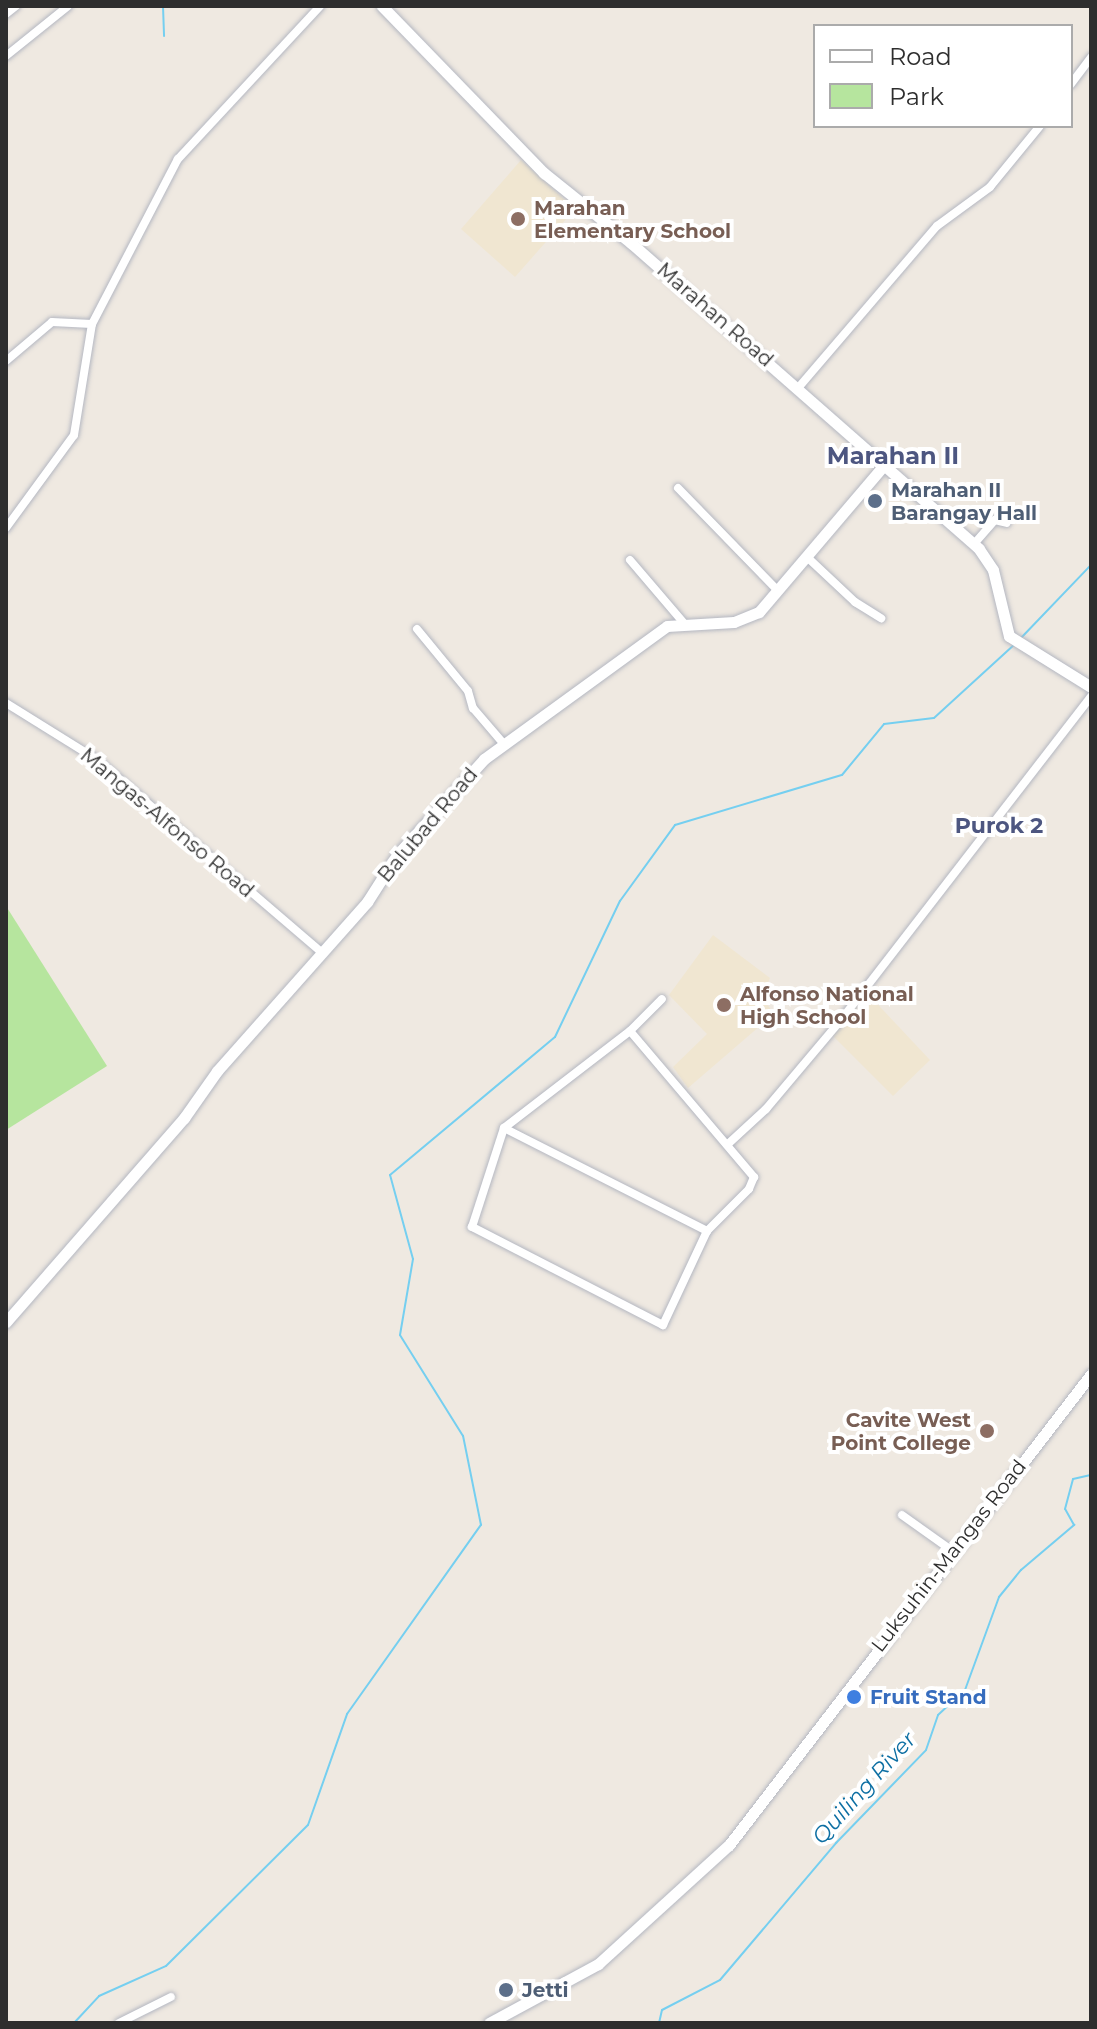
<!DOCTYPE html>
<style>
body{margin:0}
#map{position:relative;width:1097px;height:2029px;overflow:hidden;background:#efe9e1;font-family:Montserrat,sans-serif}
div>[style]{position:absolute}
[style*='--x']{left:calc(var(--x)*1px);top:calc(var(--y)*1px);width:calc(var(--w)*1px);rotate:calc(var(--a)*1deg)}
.education>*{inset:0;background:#f0e6d1}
.green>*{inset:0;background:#b6e59e}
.stream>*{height:2px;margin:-1px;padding:0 1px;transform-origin:1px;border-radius:1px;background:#75cff0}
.roads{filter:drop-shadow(0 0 2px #b4b7c1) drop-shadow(0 0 2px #b4b7c1)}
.street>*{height:8px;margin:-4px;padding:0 4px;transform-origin:4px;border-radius:4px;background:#fff}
.secondary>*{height:11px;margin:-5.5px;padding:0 5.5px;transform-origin:5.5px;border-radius:5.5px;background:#fff}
.dots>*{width:22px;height:22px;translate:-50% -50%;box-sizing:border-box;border:4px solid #fff;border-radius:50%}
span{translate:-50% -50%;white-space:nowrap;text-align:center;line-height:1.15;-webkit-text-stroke:8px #fff;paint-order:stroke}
.education-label{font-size:20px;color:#785e54;font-weight:700}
.left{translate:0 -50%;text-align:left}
.right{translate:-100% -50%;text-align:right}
.street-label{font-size:20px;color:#2e2e2e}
.service-label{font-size:20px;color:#4e5e75;font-weight:700}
.shop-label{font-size:20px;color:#366cbe;font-weight:700}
.neighbourhood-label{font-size:22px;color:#4d5680;font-weight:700}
.water-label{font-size:22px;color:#0d6fa3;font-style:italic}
.quarter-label{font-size:24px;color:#4d5680;font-weight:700}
.frame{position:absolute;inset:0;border:8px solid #2e2e2e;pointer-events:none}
.legend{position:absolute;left:813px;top:24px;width:260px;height:104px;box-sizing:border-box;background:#fff;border:2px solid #ababab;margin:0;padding:10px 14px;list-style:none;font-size:24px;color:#2e2e2e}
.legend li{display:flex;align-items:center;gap:16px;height:40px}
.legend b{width:40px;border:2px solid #ababab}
</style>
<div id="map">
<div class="education">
<div style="clip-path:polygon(521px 160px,575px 209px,515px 277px,461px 229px)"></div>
<div style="clip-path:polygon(713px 935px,770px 978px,762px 997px,774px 1014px,688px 1088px,673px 1067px,707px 1034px,669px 995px)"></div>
<div style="clip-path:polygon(867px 993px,930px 1060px,893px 1096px,833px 1036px)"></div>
</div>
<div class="green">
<div style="clip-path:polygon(6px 906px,107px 1066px,6px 1130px)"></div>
</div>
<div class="stream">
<div style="--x:163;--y:6;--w:30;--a:88"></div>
<div style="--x:1020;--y:639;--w:103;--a:-46.2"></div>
<div style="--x:74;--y:2023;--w:37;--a:-47"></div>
<div style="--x:99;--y:1996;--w:73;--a:-24.1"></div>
<div style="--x:166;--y:1966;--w:200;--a:-44.8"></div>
<div style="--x:308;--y:1825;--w:118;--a:-70.6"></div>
<div style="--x:347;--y:1714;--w:232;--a:-54.7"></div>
<div style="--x:481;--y:1525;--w:91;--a:-101.4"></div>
<div style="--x:463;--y:1436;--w:119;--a:-122"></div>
<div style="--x:400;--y:1335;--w:77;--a:-80.3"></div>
<div style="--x:413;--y:1259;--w:87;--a:-105.3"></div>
<div style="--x:390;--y:1175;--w:215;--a:-39.9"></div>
<div style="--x:555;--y:1037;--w:151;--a:-64.5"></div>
<div style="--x:620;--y:901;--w:94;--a:-54.1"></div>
<div style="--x:675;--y:825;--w:174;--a:-16.7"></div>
<div style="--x:842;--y:775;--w:66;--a:-50.5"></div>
<div style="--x:884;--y:724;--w:50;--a:-6.8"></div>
<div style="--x:934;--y:718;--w:110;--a:-42.4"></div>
<div style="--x:659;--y:2023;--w:13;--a:-77"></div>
<div style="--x:662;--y:2010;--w:65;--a:-27.3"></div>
<div style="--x:720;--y:1980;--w:180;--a:-49.7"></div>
<div style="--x:836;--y:1843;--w:129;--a:-45.9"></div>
<div style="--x:926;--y:1750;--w:37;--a:-71"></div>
<div style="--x:938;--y:1715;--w:37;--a:-43"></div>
<div style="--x:965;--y:1690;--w:99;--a:-69.9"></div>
<div style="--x:999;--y:1597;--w:35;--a:-51"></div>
<div style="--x:1021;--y:1570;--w:70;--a:-40.3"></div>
<div style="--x:1074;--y:1525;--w:18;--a:-119"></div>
<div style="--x:1065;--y:1509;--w:31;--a:-75"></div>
<div style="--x:1073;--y:1479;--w:18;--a:-13"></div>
</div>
<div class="roads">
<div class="street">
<div style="--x:6;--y:14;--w:13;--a:-39"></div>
<div style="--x:6;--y:56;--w:80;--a:-38.9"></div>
<div style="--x:1071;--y:84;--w:34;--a:-53"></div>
<div style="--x:6;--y:361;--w:60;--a:-40.3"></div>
<div style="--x:52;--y:322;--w:40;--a:2.9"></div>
<div style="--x:798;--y:388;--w:213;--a:-49.4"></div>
<div style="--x:937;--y:226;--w:66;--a:-36.3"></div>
<div style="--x:990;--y:187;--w:79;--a:-50.7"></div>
<div style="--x:678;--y:488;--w:144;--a:45.8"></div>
<div style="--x:6;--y:528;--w:115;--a:-53.8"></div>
<div style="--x:74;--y:435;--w:112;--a:-80.8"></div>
<div style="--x:92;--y:324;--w:186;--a:-62.5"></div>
<div style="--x:178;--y:159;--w:209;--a:-47.1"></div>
<div style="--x:974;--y:544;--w:32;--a:-49"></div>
<div style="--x:995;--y:520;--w:12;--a:14"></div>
<div style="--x:807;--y:557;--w:66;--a:43.2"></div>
<div style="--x:855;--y:602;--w:31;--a:32"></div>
<div style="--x:630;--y:560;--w:82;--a:49.5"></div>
<div style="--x:417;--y:629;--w:80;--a:50.6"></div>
<div style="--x:468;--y:691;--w:18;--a:74"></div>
<div style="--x:473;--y:708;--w:45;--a:49.5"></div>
<div style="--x:6;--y:703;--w:106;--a:31.9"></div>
<div style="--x:96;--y:759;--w:298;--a:40.6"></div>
<div style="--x:630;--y:1031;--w:192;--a:49.7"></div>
<div style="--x:754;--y:1177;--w:13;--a:113"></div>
<div style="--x:749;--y:1189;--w:59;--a:135"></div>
<div style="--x:707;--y:1231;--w:104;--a:115.1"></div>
<div style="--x:663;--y:1325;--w:215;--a:-152.8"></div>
<div style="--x:472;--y:1227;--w:104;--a:-72.1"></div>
<div style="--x:504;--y:1128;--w:159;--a:-37.6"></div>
<div style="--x:630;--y:1031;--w:45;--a:-45"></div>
<div style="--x:504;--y:1128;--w:228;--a:26.9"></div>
<div style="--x:728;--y:1144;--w:52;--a:-42.6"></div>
<div style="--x:766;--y:1109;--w:116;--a:-49.9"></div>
<div style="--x:841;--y:1020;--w:409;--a:-52.3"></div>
<div style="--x:902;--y:1515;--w:64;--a:35.4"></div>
<div style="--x:119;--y:2023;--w:58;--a:-26.6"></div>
</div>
<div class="secondary">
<div style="--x:382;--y:6;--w:233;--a:45.9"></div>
<div style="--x:544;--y:173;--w:112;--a:38.8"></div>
<div style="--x:631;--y:243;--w:463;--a:41.3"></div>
<div style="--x:979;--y:549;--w:25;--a:56"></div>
<div style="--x:993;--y:570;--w:68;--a:76.4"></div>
<div style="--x:1009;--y:636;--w:97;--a:31.9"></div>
<div style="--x:6;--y:1322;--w:271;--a:-48.9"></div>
<div style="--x:184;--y:1118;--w:57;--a:-54.9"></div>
<div style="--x:217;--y:1071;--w:226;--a:-48.4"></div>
<div style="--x:367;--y:902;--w:56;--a:-57.4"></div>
<div style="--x:397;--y:855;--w:130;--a:-47.8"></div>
<div style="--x:484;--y:759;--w:226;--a:-36"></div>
<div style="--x:667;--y:626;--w:67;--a:-3.4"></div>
<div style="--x:734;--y:622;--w:27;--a:-22"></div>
<div style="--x:759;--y:612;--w:196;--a:-49.6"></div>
<div style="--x:489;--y:2023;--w:124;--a:-28.4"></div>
<div style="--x:598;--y:1964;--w:177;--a:-42.3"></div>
<div style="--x:729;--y:1845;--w:594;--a:-52.45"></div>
</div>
</div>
<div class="dots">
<div style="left:518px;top:219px;background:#8d6e63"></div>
<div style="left:875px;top:501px;background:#5c6f8a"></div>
<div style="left:724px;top:1005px;background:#8d6e63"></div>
<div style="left:987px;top:1431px;background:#8d6e63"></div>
<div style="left:854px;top:1697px;background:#3f7fe0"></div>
<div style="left:506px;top:1990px;background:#5c6f8a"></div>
</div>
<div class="education-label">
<span class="left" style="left:534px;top:220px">Marahan<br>Elementary School</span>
<span class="left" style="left:740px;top:1006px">Alfonso National<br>High School</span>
<span class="right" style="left:971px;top:1432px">Cavite West<br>Point College</span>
</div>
<div class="street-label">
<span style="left:715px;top:315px;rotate:41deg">Marahan Road</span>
<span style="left:167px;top:823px;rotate:40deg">Mangas-Alfonso Road</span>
<span style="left:428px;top:825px;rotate:-50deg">Balubad Road</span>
<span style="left:949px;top:1556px;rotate:-52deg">Luksuhin-Mangas Road</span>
</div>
<div class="service-label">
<span class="left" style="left:891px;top:502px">Marahan II<br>Barangay Hall</span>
<span class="left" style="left:522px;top:1990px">Jetti</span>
</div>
<div class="shop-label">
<span class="left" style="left:870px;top:1697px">Fruit Stand</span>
</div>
<div class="neighbourhood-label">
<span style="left:999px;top:826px">Purok 2</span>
</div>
<div class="water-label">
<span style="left:864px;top:1788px;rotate:-48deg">Quiling River</span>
</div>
<div class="quarter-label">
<span style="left:893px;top:456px">Marahan II</span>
</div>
<div class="frame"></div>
<ul class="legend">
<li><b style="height:10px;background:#fff"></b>Road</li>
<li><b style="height:22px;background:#b6e59e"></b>Park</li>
</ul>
</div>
